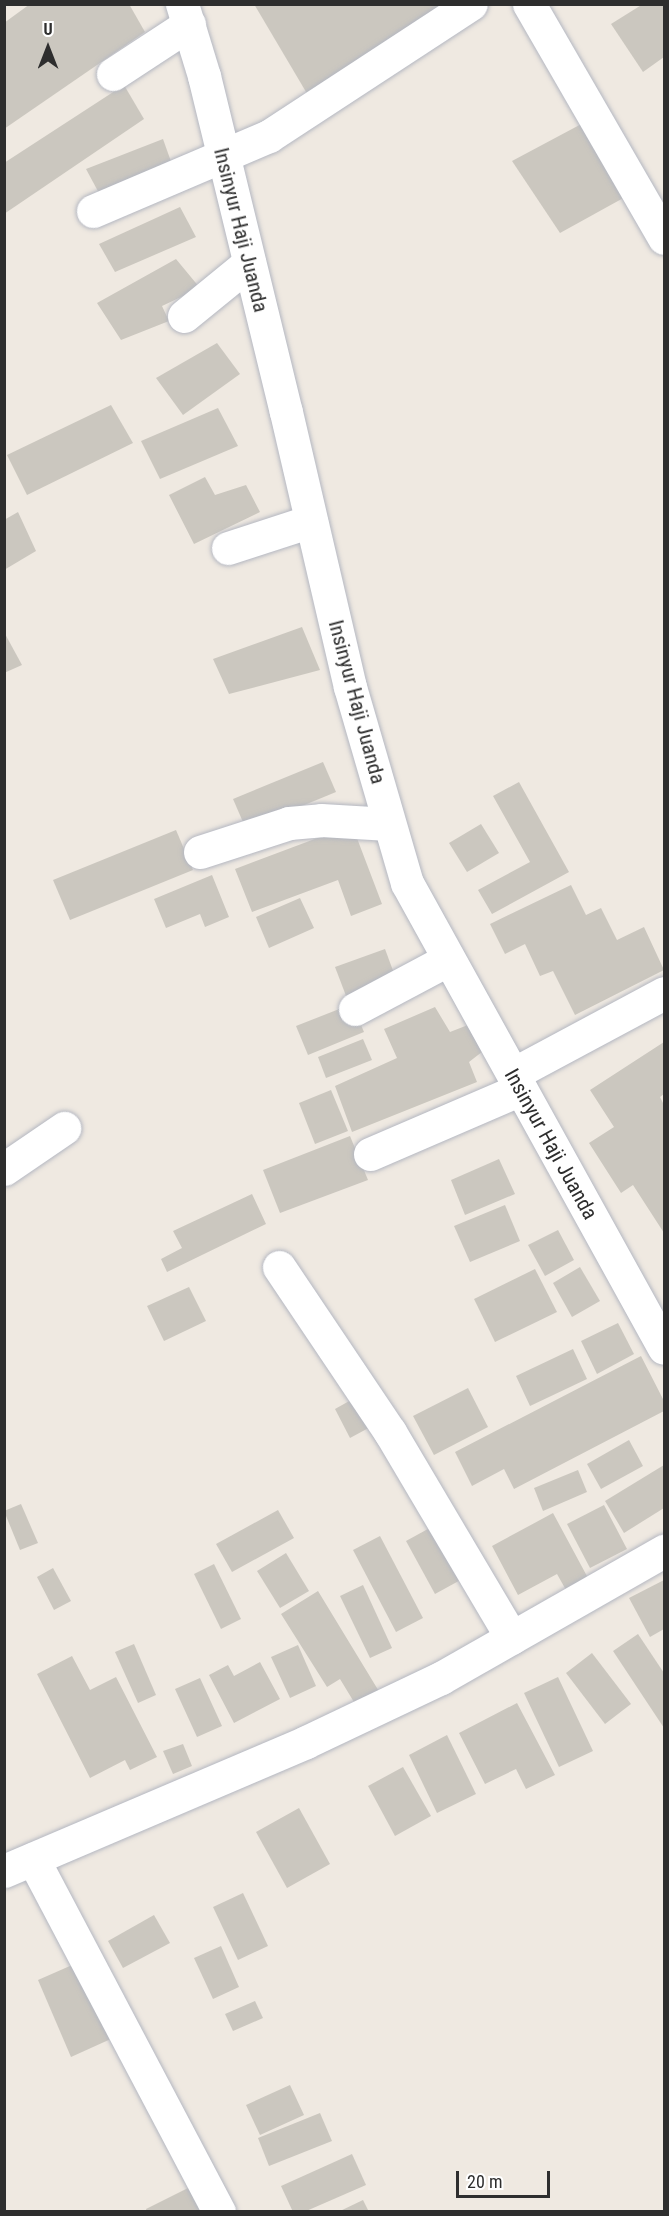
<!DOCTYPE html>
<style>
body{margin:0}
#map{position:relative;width:669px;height:2216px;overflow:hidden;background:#efe9e1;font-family:"Roboto Condensed",sans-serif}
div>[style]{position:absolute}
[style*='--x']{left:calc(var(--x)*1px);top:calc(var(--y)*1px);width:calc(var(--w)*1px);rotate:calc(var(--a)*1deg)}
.building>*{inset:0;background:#cbc7bf}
.roads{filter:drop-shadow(0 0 2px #b4b7c1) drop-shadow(0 0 2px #b4b7c1)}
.minor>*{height:33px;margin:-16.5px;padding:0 16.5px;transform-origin:16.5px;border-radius:16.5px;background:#fff}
span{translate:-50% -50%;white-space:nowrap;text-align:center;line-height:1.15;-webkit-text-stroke:4.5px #fff;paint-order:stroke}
.street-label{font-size:21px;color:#2e2e2e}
.frame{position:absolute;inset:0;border:6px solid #2e2e2e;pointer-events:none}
.north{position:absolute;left:18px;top:18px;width:60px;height:60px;-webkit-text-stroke:4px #fff;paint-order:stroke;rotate:0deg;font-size:16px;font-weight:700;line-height:24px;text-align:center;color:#2e2e2e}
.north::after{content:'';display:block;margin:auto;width:21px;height:27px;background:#2e2e2e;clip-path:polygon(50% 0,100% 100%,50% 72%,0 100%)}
.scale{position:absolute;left:456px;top:2171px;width:94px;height:27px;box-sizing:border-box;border:3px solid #2e2e2e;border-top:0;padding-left:8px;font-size:18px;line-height:21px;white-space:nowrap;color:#2e2e2e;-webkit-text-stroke:4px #fff;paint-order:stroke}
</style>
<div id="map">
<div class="building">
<div style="clip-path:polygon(30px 4px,129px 4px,145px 32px,4px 129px,4px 23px)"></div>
<div style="clip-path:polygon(254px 4px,454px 4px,312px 102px)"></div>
<div style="clip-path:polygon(643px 4px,664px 4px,664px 57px,643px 72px,611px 24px)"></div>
<div style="clip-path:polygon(124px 85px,144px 119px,4px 214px,4px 163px)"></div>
<div style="clip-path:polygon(587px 121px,627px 196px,560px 233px,512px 161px)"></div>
<div style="clip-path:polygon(163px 139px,174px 170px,100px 195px,86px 169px)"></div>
<div style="clip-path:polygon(180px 207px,196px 237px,115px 272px,99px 244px)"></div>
<div style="clip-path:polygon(176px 259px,200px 288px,162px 306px,169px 321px,121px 340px,97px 303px)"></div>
<div style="clip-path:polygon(217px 343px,240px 374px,183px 415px,156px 378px)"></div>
<div style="clip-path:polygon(111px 405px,133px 443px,27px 495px,7px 455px)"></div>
<div style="clip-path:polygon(218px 408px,238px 446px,160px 479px,141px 441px)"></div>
<div style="clip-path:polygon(205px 477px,215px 495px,246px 485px,260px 512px,194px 544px,169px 495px)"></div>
<div style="clip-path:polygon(18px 512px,36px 551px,4px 570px,4px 520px)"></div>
<div style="clip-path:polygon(302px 627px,320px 670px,229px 694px,213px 659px)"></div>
<div style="clip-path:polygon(4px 632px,22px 665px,4px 673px)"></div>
<div style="clip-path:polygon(323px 762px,336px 792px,246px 829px,233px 799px)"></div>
<div style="clip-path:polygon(519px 782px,569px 872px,492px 914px,478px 890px,530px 862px,493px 796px)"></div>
<div style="clip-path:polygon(481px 824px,499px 853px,467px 872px,449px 843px)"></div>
<div style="clip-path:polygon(352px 825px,382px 904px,351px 916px,338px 880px,252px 912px,235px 869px)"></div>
<div style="clip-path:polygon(176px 830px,193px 870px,70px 920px,53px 880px)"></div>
<div style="clip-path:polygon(212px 875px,229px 917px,205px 927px,200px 914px,166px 928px,154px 899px)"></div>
<div style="clip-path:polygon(571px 885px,586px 915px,601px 908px,617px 940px,644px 927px,664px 970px,575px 1015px,553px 971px,540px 976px,525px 944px,505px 954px,490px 924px)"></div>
<div style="clip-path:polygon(300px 898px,314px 928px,269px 948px,256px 917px)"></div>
<div style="clip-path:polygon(385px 949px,398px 984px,348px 1001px,335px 967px)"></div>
<div style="clip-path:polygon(352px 1004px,364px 1032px,308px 1055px,296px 1026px)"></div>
<div style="clip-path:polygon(435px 1007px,450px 1032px,473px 1023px,487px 1048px,469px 1062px,477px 1082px,352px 1132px,335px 1086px,397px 1058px,384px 1029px)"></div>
<div style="clip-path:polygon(363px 1039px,372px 1060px,326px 1078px,318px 1057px)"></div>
<div style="clip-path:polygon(664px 1042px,664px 1094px,660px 1097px,664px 1105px,664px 1233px,633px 1185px,621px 1193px,589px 1143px,614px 1127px,590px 1090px)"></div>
<div style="clip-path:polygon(331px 1090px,348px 1131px,315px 1144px,299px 1103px)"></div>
<div style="clip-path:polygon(350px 1136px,368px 1180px,280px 1213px,263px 1170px)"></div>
<div style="clip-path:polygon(499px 1159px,515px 1194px,465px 1215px,451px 1180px)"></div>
<div style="clip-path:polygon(252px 1194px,266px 1224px,167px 1272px,161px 1259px,182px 1248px,173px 1231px)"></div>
<div style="clip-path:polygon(505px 1205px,520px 1241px,470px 1262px,454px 1226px)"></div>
<div style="clip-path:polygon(558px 1230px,574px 1260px,545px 1276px,528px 1245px)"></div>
<div style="clip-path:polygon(580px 1267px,600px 1301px,572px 1317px,553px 1283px)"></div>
<div style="clip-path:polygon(535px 1269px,557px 1312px,495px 1342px,474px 1299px)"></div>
<div style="clip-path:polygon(189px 1287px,206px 1321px,164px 1341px,147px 1306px)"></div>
<div style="clip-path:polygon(618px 1323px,634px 1354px,597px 1374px,581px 1341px)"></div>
<div style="clip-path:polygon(573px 1349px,587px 1379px,530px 1406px,516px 1376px)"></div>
<div style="clip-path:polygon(641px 1356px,664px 1401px,664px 1411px,514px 1489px,504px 1469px,472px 1486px,455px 1452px)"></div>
<div style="clip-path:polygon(468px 1388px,488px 1427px,434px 1455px,413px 1416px)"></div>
<div style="clip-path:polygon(360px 1395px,376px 1424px,350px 1438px,335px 1409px)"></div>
<div style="clip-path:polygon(629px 1440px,643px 1466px,601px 1489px,587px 1464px)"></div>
<div style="clip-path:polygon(664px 1465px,664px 1508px,624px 1533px,605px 1501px)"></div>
<div style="clip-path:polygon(578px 1470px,587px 1492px,543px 1511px,534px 1488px)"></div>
<div style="clip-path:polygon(21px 1504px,38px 1543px,20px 1550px,4px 1511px)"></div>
<div style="clip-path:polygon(604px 1505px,627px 1549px,590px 1568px,567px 1524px)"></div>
<div style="clip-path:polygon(278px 1510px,294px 1538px,232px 1572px,216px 1544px)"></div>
<div style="clip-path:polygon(553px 1513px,588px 1578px,566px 1590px,557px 1574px,518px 1595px,492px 1546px)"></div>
<div style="clip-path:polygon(437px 1524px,466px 1577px,435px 1594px,406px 1541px)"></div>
<div style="clip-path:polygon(380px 1536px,423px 1618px,396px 1632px,353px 1550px)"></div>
<div style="clip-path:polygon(286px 1553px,309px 1591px,280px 1608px,257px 1571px)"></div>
<div style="clip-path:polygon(214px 1564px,241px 1619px,221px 1629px,194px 1574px)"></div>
<div style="clip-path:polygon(53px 1568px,71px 1601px,54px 1610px,37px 1577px)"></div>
<div style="clip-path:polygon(664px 1580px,664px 1629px,650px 1637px,629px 1598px)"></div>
<div style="clip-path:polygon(363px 1585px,392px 1648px,370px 1658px,340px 1596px)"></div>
<div style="clip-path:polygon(318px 1591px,380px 1693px,357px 1707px,340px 1679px,327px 1687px,281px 1614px)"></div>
<div style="clip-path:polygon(638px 1634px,664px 1673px,664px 1728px,613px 1651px)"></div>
<div style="clip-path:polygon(134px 1644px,156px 1695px,138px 1703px,115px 1652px)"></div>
<div style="clip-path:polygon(298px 1645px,316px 1686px,290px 1698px,271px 1657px)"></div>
<div style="clip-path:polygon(592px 1653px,631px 1704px,605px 1724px,566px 1673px)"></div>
<div style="clip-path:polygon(72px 1656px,90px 1690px,116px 1677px,157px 1757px,130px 1770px,125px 1760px,90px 1778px,37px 1674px)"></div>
<div style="clip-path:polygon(260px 1662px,280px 1699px,234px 1723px,209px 1675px,228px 1665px,234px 1676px)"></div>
<div style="clip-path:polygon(558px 1677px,593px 1751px,559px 1767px,524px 1693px)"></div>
<div style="clip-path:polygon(200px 1678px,222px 1726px,197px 1737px,175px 1689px)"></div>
<div style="clip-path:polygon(517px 1703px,555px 1775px,526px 1789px,516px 1769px,485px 1784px,459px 1733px)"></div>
<div style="clip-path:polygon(447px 1735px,476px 1794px,437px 1813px,409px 1755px)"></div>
<div style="clip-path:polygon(183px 1744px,192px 1766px,173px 1774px,163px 1751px)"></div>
<div style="clip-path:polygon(403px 1767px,431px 1816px,395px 1836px,368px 1786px)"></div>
<div style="clip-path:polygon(299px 1808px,330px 1864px,287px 1888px,256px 1832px)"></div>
<div style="clip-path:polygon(243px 1893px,268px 1946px,238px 1960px,213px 1907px)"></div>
<div style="clip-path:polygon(154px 1915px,170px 1943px,123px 1968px,108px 1941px)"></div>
<div style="clip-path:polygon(221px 1946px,239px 1987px,213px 1999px,194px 1958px)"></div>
<div style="clip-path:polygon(79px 1962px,113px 2038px,71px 2057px,38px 1980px)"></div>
<div style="clip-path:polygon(255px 2001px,263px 2018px,233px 2031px,225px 2014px)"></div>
<div style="clip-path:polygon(290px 2085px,304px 2115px,260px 2135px,246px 2105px)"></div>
<div style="clip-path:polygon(320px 2113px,332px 2141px,269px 2166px,258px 2138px)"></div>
<div style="clip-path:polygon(352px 2154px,366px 2185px,304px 2212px,293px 2212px,281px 2186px)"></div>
<div style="clip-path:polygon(190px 2187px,202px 2212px,147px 2212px,146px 2209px)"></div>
<div style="clip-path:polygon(363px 2200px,369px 2212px,338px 2212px)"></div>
</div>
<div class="roads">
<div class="minor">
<div style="--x:182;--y:4;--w:75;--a:73"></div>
<div style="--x:204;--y:76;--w:346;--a:76.3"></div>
<div style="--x:286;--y:412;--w:282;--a:76.9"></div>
<div style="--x:350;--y:687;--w:204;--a:73.8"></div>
<div style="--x:407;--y:883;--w:531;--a:61.07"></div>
<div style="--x:529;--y:4;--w:270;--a:60"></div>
<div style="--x:113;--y:74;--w:91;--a:-33.3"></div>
<div style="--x:93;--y:211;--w:191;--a:-23.1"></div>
<div style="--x:269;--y:136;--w:241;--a:-33.2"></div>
<div style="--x:184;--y:316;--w:84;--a:-39.2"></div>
<div style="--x:228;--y:548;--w:87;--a:-18"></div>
<div style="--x:200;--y:852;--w:94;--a:-18"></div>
<div style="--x:289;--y:823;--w:32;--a:-5"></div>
<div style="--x:321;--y:820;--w:68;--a:3.4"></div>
<div style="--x:355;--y:1009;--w:104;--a:-28"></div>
<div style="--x:513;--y:1074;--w:171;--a:-28.2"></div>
<div style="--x:370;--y:1154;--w:164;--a:-23.3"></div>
<div style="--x:4;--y:1169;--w:73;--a:-34.3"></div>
<div style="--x:279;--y:1267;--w:199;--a:56.1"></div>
<div style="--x:390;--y:1432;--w:239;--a:59.4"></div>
<div style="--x:33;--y:1859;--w:399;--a:62.2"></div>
<div style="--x:4;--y:1871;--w:328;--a:-23.1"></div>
<div style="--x:306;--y:1742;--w:149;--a:-25.4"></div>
<div style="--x:441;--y:1678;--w:257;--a:-29.7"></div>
</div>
</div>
<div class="street-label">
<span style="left:241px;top:230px;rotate:76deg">Insinyur Haji Juanda</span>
<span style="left:357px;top:702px;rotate:75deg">Insinyur Haji Juanda</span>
<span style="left:551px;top:1144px;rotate:61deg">Insinyur Haji Juanda</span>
</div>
<div class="frame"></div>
<div class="north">U</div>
<div class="scale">20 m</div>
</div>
